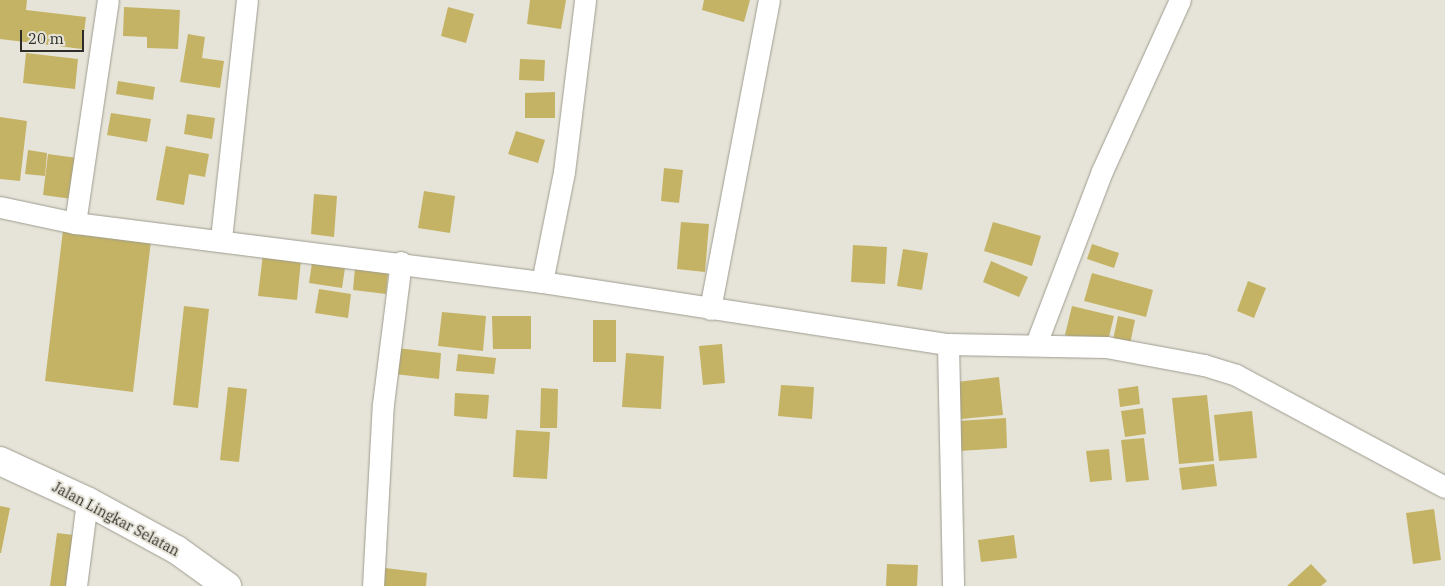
<!DOCTYPE html>
<style>
body{margin:0}
#map{position:relative;width:1445px;height:586px;overflow:hidden;background:#e6e4d8;font-family:"IBM Plex Serif",serif}
div>[style]{position:absolute}
[style*='--x']{left:calc(var(--x)*1px);top:calc(var(--y)*1px);width:calc(var(--w)*1px);rotate:calc(var(--a)*1deg)}
.building>*{inset:0;background:#c4b365}
.roads{filter:drop-shadow(0 0 1px #9e9c90) drop-shadow(0 0 1px #9e9c90)}
.street>*{height:21px;margin:-10.5px;padding:0 10.5px;transform-origin:10.5px;border-radius:10.5px;background:#fff}
.highway>*{height:28px;margin:-14px;padding:0 14px;transform-origin:14px;border-radius:14px;background:#fff}
span{translate:-50% -50%;white-space:nowrap;text-align:center;line-height:1.15;-webkit-text-stroke:4px #e6e4d8;paint-order:stroke}
.street-label{font-size:14px;color:#2d2c27}
.scale{position:absolute;left:20px;top:30px;width:64px;height:22px;box-sizing:border-box;border:2px solid #2d2c27;border-top:0;padding-left:6px;font-size:15px;line-height:18px;white-space:nowrap;color:#2d2c27;-webkit-text-stroke:4px #e6e4d8;paint-order:stroke}
</style>
<div id="map">
<div class="building">
<div style="clip-path:polygon(0 0,27px 0,26px 10px,86px 17px,82px 49px,0 39px)"></div>
<div style="clip-path:polygon(530px 0,566px 0,561px 29px,527px 24px)"></div>
<div style="clip-path:polygon(704px 0,750px 0,744px 22px,702px 10px)"></div>
<div style="clip-path:polygon(124px 7px,180px 10px,178px 49px,147px 48px,147px 37px,123px 36px)"></div>
<div style="clip-path:polygon(448px 7px,474px 14px,466px 43px,441px 36px)"></div>
<div style="clip-path:polygon(188px 34px,205px 37px,202px 58px,224px 61px,220px 88px,180px 82px)"></div>
<div style="clip-path:polygon(26px 53px,78px 59px,75px 89px,23px 83px)"></div>
<div style="clip-path:polygon(520px 59px,545px 60px,544px 81px,519px 80px)"></div>
<div style="clip-path:polygon(118px 81px,155px 87px,153px 100px,116px 94px)"></div>
<div style="clip-path:polygon(555px 92px,555px 118px,525px 118px,525px 93px)"></div>
<div style="clip-path:polygon(111px 113px,151px 119px,147px 142px,107px 135px)"></div>
<div style="clip-path:polygon(187px 114px,215px 118px,212px 139px,184px 134px)"></div>
<div style="clip-path:polygon(0 117px,27px 121px,20px 181px,0 179px)"></div>
<div style="clip-path:polygon(516px 131px,545px 140px,538px 163px,508px 154px)"></div>
<div style="clip-path:polygon(166px 146px,209px 154px,205px 177px,189px 174px,184px 205px,156px 200px)"></div>
<div style="clip-path:polygon(28px 150px,47px 153px,45px 176px,25px 174px)"></div>
<div style="clip-path:polygon(48px 154px,77px 158px,72px 199px,43px 195px)"></div>
<div style="clip-path:polygon(664px 168px,683px 170px,679px 203px,661px 201px)"></div>
<div style="clip-path:polygon(424px 191px,455px 196px,450px 233px,418px 228px)"></div>
<div style="clip-path:polygon(314px 194px,337px 196px,334px 237px,311px 234px)"></div>
<div style="clip-path:polygon(681px 222px,709px 224px,705px 272px,677px 269px)"></div>
<div style="clip-path:polygon(993px 222px,1041px 236px,1032px 266px,984px 251px)"></div>
<div style="clip-path:polygon(63px 230px,151px 241px,133px 392px,45px 381px)"></div>
<div style="clip-path:polygon(1092px 244px,1119px 253px,1114px 268px,1087px 259px)"></div>
<div style="clip-path:polygon(264px 245px,302px 250px,297px 300px,258px 296px)"></div>
<div style="clip-path:polygon(853px 245px,887px 247px,885px 284px,851px 282px)"></div>
<div style="clip-path:polygon(903px 249px,928px 253px,922px 290px,897px 286px)"></div>
<div style="clip-path:polygon(313px 256px,346px 261px,342px 288px,309px 283px)"></div>
<div style="clip-path:polygon(991px 261px,1028px 277px,1019px 297px,983px 282px)"></div>
<div style="clip-path:polygon(355px 268px,388px 272px,386px 294px,353px 290px)"></div>
<div style="clip-path:polygon(1092px 273px,1153px 290px,1146px 317px,1084px 301px)"></div>
<div style="clip-path:polygon(1248px 281px,1266px 288px,1254px 318px,1237px 311px)"></div>
<div style="clip-path:polygon(319px 289px,351px 294px,348px 318px,315px 313px)"></div>
<div style="clip-path:polygon(184px 306px,209px 309px,198px 408px,173px 405px)"></div>
<div style="clip-path:polygon(1072px 306px,1114px 316px,1107px 345px,1065px 335px)"></div>
<div style="clip-path:polygon(442px 312px,486px 316px,483px 351px,438px 346px)"></div>
<div style="clip-path:polygon(492px 316px,531px 316px,531px 349px,493px 349px)"></div>
<div style="clip-path:polygon(1118px 316px,1135px 320px,1129px 349px,1112px 345px)"></div>
<div style="clip-path:polygon(593px 320px,616px 320px,616px 362px,593px 362px)"></div>
<div style="clip-path:polygon(722px 344px,725px 383px,703px 385px,699px 346px)"></div>
<div style="clip-path:polygon(397px 348px,441px 353px,439px 379px,394px 374px)"></div>
<div style="clip-path:polygon(626px 353px,664px 356px,661px 409px,622px 407px)"></div>
<div style="clip-path:polygon(458px 354px,496px 358px,494px 374px,456px 371px)"></div>
<div style="clip-path:polygon(999px 377px,1003px 415px,961px 419px,957px 382px)"></div>
<div style="clip-path:polygon(781px 385px,814px 387px,812px 419px,778px 416px)"></div>
<div style="clip-path:polygon(1138px 386px,1140px 404px,1120px 407px,1118px 389px)"></div>
<div style="clip-path:polygon(228px 387px,247px 389px,239px 462px,220px 460px)"></div>
<div style="clip-path:polygon(541px 388px,558px 389px,557px 428px,540px 428px)"></div>
<div style="clip-path:polygon(455px 393px,489px 395px,487px 419px,454px 416px)"></div>
<div style="clip-path:polygon(1207px 395px,1214px 461px,1179px 464px,1172px 398px)"></div>
<div style="clip-path:polygon(1143px 408px,1146px 434px,1125px 437px,1121px 411px)"></div>
<div style="clip-path:polygon(1252px 411px,1257px 458px,1219px 461px,1214px 415px)"></div>
<div style="clip-path:polygon(1006px 418px,1007px 448px,959px 451px,957px 421px)"></div>
<div style="clip-path:polygon(516px 430px,550px 432px,547px 479px,513px 477px)"></div>
<div style="clip-path:polygon(1144px 438px,1149px 480px,1126px 482px,1121px 440px)"></div>
<div style="clip-path:polygon(1109px 449px,1112px 480px,1090px 482px,1086px 451px)"></div>
<div style="clip-path:polygon(1214px 464px,1217px 486px,1182px 490px,1179px 468px)"></div>
<div style="clip-path:polygon(0 506px,10px 508px,1px 553px,0 553px)"></div>
<div style="clip-path:polygon(1434px 509px,1441px 560px,1413px 564px,1406px 513px)"></div>
<div style="clip-path:polygon(57px 533px,82px 536px,75px 586px,50px 586px)"></div>
<div style="clip-path:polygon(1014px 535px,1017px 558px,981px 562px,978px 540px)"></div>
<div style="clip-path:polygon(887px 564px,918px 565px,917px 586px,886px 586px)"></div>
<div style="clip-path:polygon(1311px 564px,1327px 581px,1321px 586px,1287px 586px)"></div>
<div style="clip-path:polygon(385px 568px,427px 573px,426px 586px,383px 586px)"></div>
</div>
<div class="roads">
<div class="street">
<div style="--x:0;--y:207;--w:77;--a:12"></div>
<div style="--x:75;--y:223;--w:471;--a:7.2"></div>
<div style="--x:542;--y:282;--w:411;--a:8.7"></div>
<div style="--x:948;--y:344;--w:158;--a:1.1"></div>
<div style="--x:1106;--y:347;--w:100;--a:10.4"></div>
<div style="--x:1204;--y:365;--w:34;--a:17"></div>
<div style="--x:1236;--y:375;--w:237;--a:28.2"></div>
<div style="--x:75;--y:223;--w:225;--a:-81.6"></div>
<div style="--x:221;--y:239;--w:240;--a:-83.8"></div>
<div style="--x:542;--y:282;--w:112;--a:-78.7"></div>
<div style="--x:564;--y:172;--w:173;--a:-83"></div>
<div style="--x:710;--y:309;--w:315;--a:-79.2"></div>
<div style="--x:948;--y:344;--w:242;--a:88.8"></div>
<div style="--x:1036;--y:344;--w:185;--a:-69.1"></div>
<div style="--x:1102;--y:171;--w:188;--a:-65.5"></div>
<div style="--x:76;--y:586;--w:86;--a:-82.6"></div>
<div style="--x:373;--y:586;--w:182;--a:-86.9"></div>
<div style="--x:383;--y:404;--w:143;--a:-82.8"></div>
</div>
<div class="highway">
<div style="--x:0;--y:461;--w:96;--a:24.7"></div>
<div style="--x:87;--y:501;--w:102;--a:28.6"></div>
<div style="--x:177;--y:550;--w:62;--a:35.8"></div>
</div>
</div>
<div class="street-label">
<span style="left:116px;top:519px;rotate:28deg">Jalan Lingkar Selatan</span>
</div>
<div class="scale">20 m</div>
</div>
